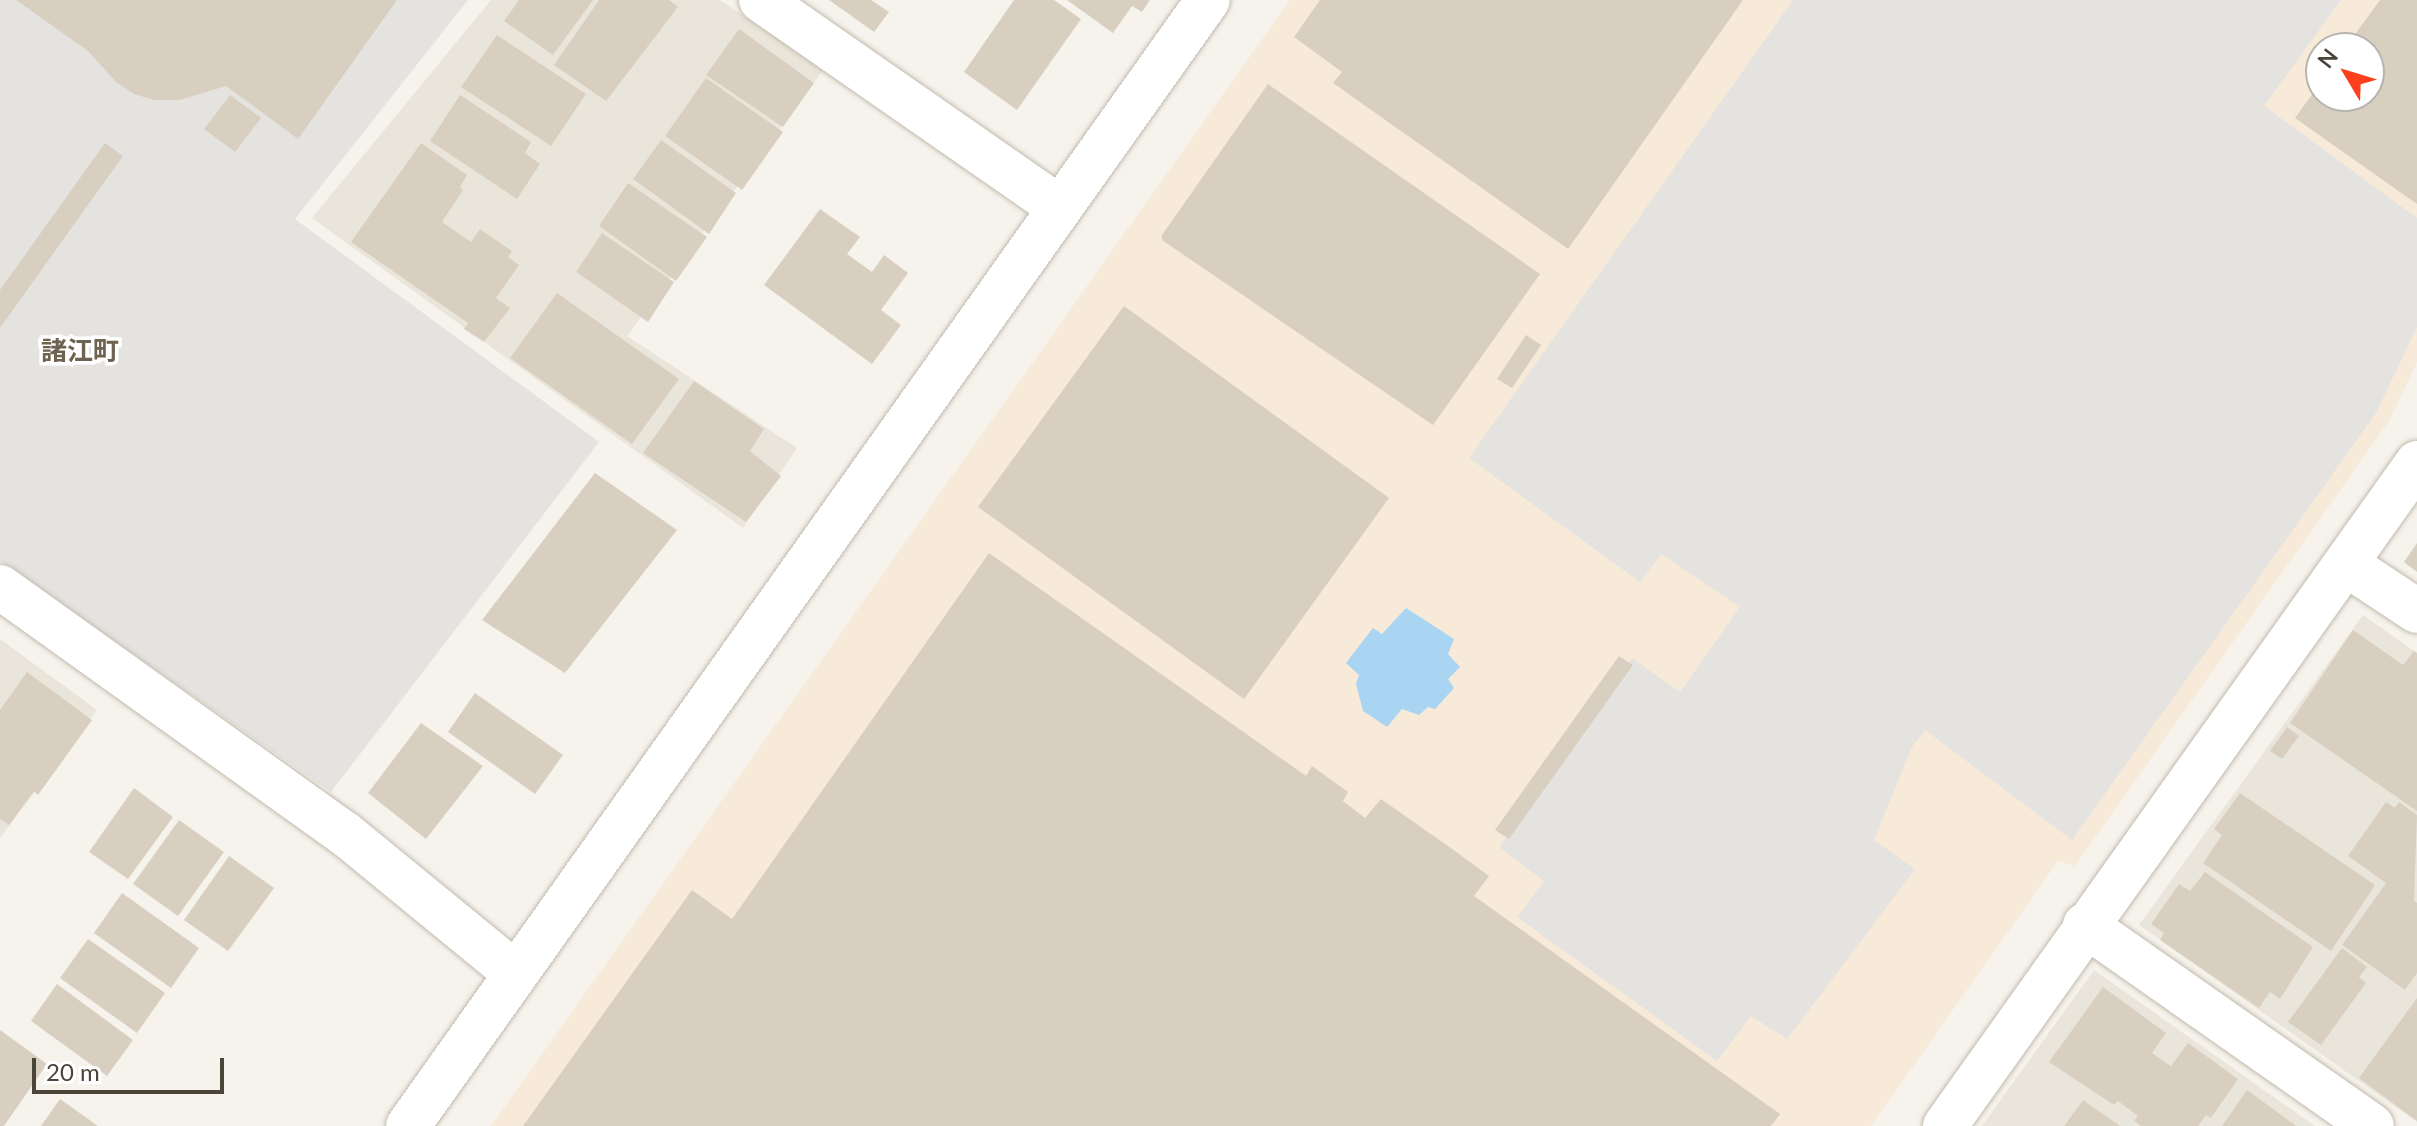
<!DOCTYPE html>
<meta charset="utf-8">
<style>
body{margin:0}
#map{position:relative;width:2417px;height:1126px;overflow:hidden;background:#f6f3ec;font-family:Lato,"Noto Sans JP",sans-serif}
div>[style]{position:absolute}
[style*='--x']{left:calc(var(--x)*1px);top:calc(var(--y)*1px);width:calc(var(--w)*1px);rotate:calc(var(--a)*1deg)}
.residential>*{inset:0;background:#eae5da}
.commercial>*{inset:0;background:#f7ead8}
.parking>*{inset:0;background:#e5e3e0}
.water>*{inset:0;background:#a9d4f2}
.building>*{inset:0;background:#d8cfc1}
.roads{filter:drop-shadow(0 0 2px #c2bbae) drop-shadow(0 0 2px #c2bbae)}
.street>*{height:44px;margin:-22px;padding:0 22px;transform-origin:22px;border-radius:22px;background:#fff}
span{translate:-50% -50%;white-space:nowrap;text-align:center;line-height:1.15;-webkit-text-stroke:7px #fff;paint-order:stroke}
.quarter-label{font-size:26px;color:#6e6250;font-weight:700}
.north{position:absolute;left:2305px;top:32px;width:80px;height:80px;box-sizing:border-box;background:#fff;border:2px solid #b7b4b0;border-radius:50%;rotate:308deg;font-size:22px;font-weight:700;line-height:32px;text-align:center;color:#4b4439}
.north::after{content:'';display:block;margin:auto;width:28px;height:36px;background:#fc3f1d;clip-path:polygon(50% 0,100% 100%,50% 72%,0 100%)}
.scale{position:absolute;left:32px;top:1058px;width:192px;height:36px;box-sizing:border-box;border:4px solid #4b4439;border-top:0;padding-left:10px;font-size:24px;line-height:28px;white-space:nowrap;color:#4b4439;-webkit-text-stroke:6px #fff;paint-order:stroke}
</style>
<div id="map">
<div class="residential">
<div style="clip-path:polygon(491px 0,720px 0,824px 69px,627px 336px,797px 448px,743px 528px,312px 218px)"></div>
<div style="clip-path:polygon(2363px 615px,2417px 653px,2417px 1122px,2139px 925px)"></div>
<div style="clip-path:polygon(0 639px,97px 710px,0 838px)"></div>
<div style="clip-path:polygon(2094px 970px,2315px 1126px,1982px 1126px)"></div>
</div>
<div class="commercial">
<div style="clip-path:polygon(evenodd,1290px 0,2417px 0,2417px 362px,2389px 421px,2075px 866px,2058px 861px,1871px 1126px,491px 1126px,1290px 0,2321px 48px,2369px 48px,2369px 96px,2321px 96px,2321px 48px)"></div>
</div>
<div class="parking">
<div style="clip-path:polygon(0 0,468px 0,295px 219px,599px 442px,331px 792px,0 561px)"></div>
<div style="clip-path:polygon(1793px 0,2341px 0,2264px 106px,2417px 218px,2417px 327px,2376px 413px,2072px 840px,1925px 730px,1912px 747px,1874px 840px,1915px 869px,1787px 1039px,1751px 1016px,1717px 1061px,1517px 917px,1544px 881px,1499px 847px,1632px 658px,1680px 692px,1740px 607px,1661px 554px,1640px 582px,1469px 458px)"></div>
</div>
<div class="water">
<div style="clip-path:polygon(1406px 608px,1454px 639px,1448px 654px,1460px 667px,1448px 679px,1454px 688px,1435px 709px,1428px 707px,1419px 715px,1402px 709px,1387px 727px,1363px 711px,1356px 684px,1359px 675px,1346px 663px,1373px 628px,1382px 634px)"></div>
</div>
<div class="building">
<div style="clip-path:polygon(16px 0,397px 0,298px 139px,226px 86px,180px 100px,154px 100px,134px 94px,116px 82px,88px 51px)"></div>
<div style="clip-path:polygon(519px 0,593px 0,553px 55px,504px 21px)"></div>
<div style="clip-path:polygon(599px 0,669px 0,678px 7px,606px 101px,554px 65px)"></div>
<div style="clip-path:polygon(829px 0,871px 0,889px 12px,874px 32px)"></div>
<div style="clip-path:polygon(1014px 0,1054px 0,1081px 19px,1017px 110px,964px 72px)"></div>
<div style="clip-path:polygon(1067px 0,1150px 0,1142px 12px,1132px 6px,1113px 33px)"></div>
<div style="clip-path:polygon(1320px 0,1743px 0,1568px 249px,1333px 83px,1342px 72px,1294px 37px)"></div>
<div style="clip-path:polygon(2380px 0,2417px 0,2417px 204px,2295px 118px,2321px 82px,2321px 96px,2369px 96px,2369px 48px,2345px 48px)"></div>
<div style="clip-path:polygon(739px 29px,814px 83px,783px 127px,706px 75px)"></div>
<div style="clip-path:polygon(497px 35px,586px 94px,551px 146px,461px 87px)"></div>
<div style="clip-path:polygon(706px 78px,783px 132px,742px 190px,665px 136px)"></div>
<div style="clip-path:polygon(1268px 84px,1540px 274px,1433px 425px,1162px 240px,1162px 235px)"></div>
<div style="clip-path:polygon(230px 95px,261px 118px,235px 152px,204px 129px)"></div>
<div style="clip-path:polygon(460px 95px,531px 142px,525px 153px,540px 164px,517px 199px,430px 141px)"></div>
<div style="clip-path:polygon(661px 140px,736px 193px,709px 234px,633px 179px)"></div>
<div style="clip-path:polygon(105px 143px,123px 156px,0 328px,0 290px)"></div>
<div style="clip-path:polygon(421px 143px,467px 175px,460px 187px,463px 190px,442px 222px,471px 242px,480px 229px,512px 251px,508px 257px,519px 265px,496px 298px,510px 308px,484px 342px,464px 329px,468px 323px,351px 242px)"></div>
<div style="clip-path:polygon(628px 183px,707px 237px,676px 281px,599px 226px)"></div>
<div style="clip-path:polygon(820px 209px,860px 237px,847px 254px,872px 272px,884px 255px,908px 273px,881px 310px,901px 325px,872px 364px,764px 285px)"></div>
<div style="clip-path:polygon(602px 233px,674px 282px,648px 322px,576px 272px)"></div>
<div style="clip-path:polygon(557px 293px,679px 379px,632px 444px,510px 358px)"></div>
<div style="clip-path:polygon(1124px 306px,1389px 498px,1244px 699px,978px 507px)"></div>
<div style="clip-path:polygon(1526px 335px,1541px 345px,1512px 388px,1497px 379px)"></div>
<div style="clip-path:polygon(694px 381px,764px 429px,750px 451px,781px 476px,746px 522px,643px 453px)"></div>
<div style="clip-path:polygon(595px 473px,677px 530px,565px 673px,482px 620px)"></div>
<div style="clip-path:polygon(2417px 543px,2417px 572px,2404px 562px)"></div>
<div style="clip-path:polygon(989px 553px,1306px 776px,1312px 766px,1348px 792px,1343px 801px,1365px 818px,1381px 799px,1455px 851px,1489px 876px,1474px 896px,1780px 1114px,1771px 1126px,523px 1126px,692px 890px,732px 919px)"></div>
<div style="clip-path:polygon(2353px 630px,2403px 665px,2414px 651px,2417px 653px,2417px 811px,2290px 723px)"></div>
<div style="clip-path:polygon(1619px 656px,1633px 665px,1509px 839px,1495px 830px)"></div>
<div style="clip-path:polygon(27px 672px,92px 720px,38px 795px,34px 791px,9px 825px,0 819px,0 710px)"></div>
<div style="clip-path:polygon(475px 693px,563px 755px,535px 794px,448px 732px)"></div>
<div style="clip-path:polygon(421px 723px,483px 766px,426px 839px,368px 793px)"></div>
<div style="clip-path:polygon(2287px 727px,2299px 736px,2282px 759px,2270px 751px)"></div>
<div style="clip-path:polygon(134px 788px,173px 817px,128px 879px,89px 852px)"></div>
<div style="clip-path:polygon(2240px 793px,2375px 885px,2331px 951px,2203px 863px,2222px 835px,2214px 829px)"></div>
<div style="clip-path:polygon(2386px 802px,2395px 808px,2399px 802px,2417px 815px,2414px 901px,2417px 903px,2417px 973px,2405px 990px,2342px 945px,2386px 883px,2348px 856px)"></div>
<div style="clip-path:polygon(179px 820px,224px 852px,178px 916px,133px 884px)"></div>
<div style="clip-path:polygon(229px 856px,274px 888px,228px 951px,184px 920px)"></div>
<div style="clip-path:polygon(2205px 872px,2313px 947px,2280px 999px,2270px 992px,2259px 1008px,2160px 940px,2164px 933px,2151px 924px,2179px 884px,2190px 891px)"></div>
<div style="clip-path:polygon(122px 893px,199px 948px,171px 988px,94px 933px)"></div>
<div style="clip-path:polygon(88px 939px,165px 993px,137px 1033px,60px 978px)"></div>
<div style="clip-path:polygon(2342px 948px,2367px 967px,2359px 977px,2366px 983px,2321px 1045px,2288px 1022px)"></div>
<div style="clip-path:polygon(57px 984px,133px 1040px,107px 1076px,31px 1021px)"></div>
<div style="clip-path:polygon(2103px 987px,2166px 1033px,2152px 1053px,2171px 1066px,2188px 1043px,2238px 1079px,2211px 1118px,2206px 1115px,2198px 1126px,2141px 1126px,2134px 1121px,2138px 1116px,2118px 1101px,2114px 1105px,2049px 1062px)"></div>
<div style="clip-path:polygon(2417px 998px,2417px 1121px,2359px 1078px)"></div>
<div style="clip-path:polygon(0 1030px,47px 1064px,4px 1126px,0 1126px)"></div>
<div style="clip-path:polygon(2247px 1090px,2296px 1126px,2222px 1126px)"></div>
<div style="clip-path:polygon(60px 1099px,98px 1126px,41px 1126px)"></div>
<div style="clip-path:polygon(2083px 1100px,2120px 1126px,2064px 1126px)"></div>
</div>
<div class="roads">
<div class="street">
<div style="--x:761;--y:0;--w:363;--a:34.8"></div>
<div style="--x:2346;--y:564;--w:85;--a:33.5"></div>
<div style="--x:0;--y:587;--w:423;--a:35.6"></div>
<div style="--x:344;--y:833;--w:221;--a:39.3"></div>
<div style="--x:2085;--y:925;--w:350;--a:35"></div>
<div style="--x:408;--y:1126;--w:1381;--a:-54.61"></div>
<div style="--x:1945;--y:1126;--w:814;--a:-54.55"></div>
</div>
</div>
<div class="quarter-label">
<span style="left:80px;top:351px">諸江町</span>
</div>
<div class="north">N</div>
<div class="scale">20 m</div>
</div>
